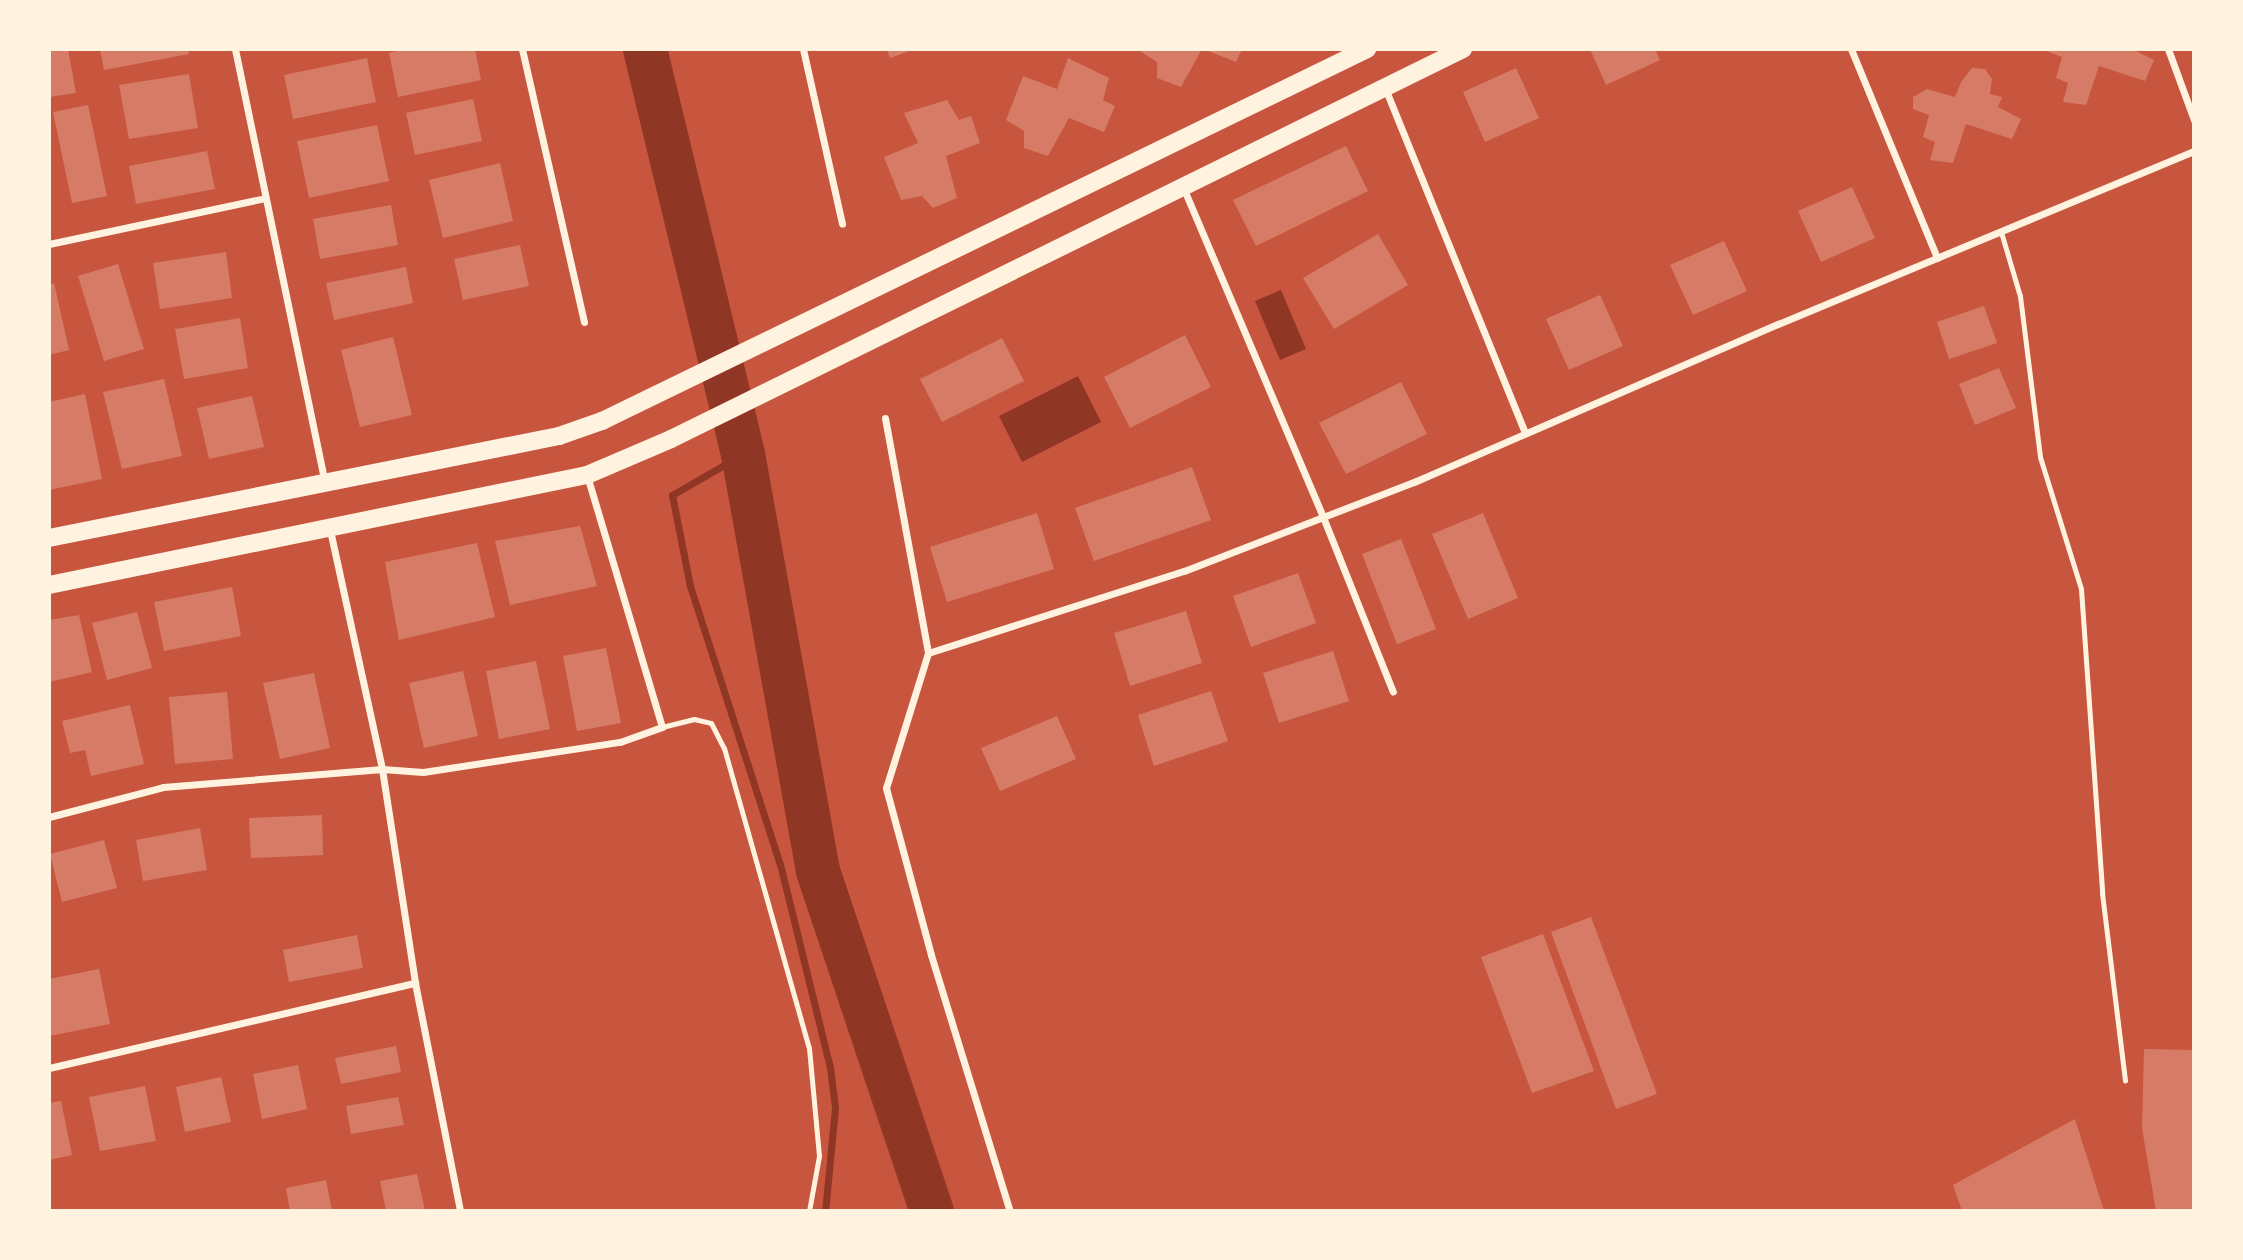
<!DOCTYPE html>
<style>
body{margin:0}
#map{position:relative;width:2243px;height:1260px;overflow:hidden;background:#c8553d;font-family:"Titillium Web",sans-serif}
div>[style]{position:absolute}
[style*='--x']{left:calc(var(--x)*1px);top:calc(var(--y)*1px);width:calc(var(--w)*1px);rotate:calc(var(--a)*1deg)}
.water>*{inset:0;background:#8f3625}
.stream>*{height:7px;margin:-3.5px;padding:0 3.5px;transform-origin:3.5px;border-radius:3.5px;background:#8f3625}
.river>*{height:44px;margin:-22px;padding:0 22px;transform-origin:22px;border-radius:22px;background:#8f3625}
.building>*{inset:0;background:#d67c66}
.service>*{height:5px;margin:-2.5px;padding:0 2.5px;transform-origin:2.5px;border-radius:2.5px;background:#fff3e0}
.minor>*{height:7px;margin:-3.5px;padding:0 3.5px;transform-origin:3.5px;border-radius:3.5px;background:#fff3e0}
.primary>*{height:18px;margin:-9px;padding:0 9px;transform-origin:9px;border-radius:9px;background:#fff3e0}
span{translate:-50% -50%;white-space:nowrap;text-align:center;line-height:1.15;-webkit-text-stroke:5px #fff3e0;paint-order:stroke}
.frame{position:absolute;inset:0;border:51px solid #fff3e0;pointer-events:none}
</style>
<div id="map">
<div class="water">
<div style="clip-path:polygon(1281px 290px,1306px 349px,1280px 360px,1255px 301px)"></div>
<div style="clip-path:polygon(1078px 376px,1101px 422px,1022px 462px,999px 416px)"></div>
</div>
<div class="stream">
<div style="--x:743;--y:454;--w:82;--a:150"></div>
<div style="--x:672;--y:495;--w:93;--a:78.8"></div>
<div style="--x:690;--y:586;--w:292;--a:72.1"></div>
<div style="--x:780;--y:864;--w:209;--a:76.2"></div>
<div style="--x:830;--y:1067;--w:41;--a:83"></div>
<div style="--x:835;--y:1108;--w:103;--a:95.5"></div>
</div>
<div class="river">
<div style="--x:645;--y:49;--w:417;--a:76.4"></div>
<div style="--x:743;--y:454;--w:424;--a:79.8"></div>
<div style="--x:818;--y:871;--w:359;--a:71.5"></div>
</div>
<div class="building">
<div style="clip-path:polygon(49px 49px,68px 49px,76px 93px,49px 97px)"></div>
<div style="clip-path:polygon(100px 49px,188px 49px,189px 54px,104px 70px)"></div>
<div style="clip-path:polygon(406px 49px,475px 49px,481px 80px,398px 97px,389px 53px)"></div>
<div style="clip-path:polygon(887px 49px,915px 49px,890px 58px)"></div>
<div style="clip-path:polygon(1137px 49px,1202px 49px,1181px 87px,1157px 78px,1157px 62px)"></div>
<div style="clip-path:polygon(1203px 49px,1242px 49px,1236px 62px)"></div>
<div style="clip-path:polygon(1590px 49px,1655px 49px,1660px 60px,1606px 85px)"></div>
<div style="clip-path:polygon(2042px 49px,2132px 49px,2154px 60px,2145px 81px,2099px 66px,2086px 105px,2063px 102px,2068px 83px,2056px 78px,2062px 57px)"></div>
<div style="clip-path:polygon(367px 58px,376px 102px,293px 119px,284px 75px)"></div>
<div style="clip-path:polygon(1068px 58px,1109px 78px,1103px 100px,1115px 106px,1104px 132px,1069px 118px,1048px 156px,1024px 148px,1024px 131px,1006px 120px,1023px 76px,1057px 89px)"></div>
<div style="clip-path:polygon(1516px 68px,1539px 118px,1485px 142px,1463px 92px)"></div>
<div style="clip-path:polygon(1972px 68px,1985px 69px,1992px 79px,1990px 94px,2002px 97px,1998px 107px,2021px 119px,2012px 139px,1966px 124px,1953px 163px,1930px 160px,1935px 142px,1923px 137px,1929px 115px,1913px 109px,1913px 97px,1927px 89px,1955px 97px,1961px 82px)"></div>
<div style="clip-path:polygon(189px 74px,198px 128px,129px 139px,119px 85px)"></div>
<div style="clip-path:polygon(473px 99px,482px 141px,415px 155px,406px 113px)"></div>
<div style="clip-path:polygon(947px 100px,959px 120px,971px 116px,980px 143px,946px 156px,957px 198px,933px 208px,922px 196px,901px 200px,884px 157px,918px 143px,904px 113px)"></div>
<div style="clip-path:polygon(88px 105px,107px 196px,72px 203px,53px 112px)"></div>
<div style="clip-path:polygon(377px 125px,389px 181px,309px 198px,297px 141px)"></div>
<div style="clip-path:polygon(1346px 146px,1368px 191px,1256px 246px,1233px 200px)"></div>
<div style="clip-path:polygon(207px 151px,215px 189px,136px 204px,129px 166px)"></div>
<div style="clip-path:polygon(500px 163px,513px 221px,443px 238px,429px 180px)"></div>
<div style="clip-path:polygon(1852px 187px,1875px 238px,1821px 262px,1798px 211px)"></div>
<div style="clip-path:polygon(391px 205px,398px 245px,320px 259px,313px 219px)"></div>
<div style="clip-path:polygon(1378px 234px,1408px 285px,1334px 329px,1303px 278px)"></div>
<div style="clip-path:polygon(1724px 241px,1747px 291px,1693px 315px,1670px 265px)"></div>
<div style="clip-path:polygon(520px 245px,529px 286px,463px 300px,454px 259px)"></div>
<div style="clip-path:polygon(226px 252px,232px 298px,160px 309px,153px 263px)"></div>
<div style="clip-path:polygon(118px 264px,144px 349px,104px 361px,78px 276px)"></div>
<div style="clip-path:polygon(406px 267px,413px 303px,334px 320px,326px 283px)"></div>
<div style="clip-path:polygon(54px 283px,69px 350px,49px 355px,49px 285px)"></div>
<div style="clip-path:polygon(1600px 295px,1623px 346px,1569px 370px,1546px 319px)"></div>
<div style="clip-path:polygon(1984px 306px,1997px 343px,1949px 359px,1937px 322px)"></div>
<div style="clip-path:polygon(240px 318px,248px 368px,184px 379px,175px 329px)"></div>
<div style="clip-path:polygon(1185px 335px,1211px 387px,1130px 428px,1104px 377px)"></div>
<div style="clip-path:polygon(393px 337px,412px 415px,360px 427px,341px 350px)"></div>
<div style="clip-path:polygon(1002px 338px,1024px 381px,942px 422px,920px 379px)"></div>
<div style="clip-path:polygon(1999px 368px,2016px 408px,1975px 425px,1959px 384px)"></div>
<div style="clip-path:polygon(164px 379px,182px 456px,122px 469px,103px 392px)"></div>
<div style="clip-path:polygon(1401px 382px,1427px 434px,1346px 474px,1319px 423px)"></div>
<div style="clip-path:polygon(85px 394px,102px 479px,49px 490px,49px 402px)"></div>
<div style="clip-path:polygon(252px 396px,264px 447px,209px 459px,197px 408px)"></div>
<div style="clip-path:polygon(1192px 467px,1211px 520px,1094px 561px,1075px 508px)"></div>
<div style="clip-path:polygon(1037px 513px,1054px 569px,947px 602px,930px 547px)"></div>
<div style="clip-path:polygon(1483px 513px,1518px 598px,1468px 619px,1432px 534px)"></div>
<div style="clip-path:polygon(580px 526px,597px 586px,510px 605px,495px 541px)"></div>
<div style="clip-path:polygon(1401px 539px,1436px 629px,1397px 644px,1362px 554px)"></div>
<div style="clip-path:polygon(477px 543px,495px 617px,399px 640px,385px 562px)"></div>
<div style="clip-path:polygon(1298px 573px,1316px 623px,1251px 647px,1233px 596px)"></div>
<div style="clip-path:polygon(232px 587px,241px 636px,164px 651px,154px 602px)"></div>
<div style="clip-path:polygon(1186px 611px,1202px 663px,1130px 686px,1114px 633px)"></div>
<div style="clip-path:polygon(137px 612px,152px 668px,107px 680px,92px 623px)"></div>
<div style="clip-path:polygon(79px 615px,92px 672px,49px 682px,49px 620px)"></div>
<div style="clip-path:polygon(606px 648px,621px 723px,577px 731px,563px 656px)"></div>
<div style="clip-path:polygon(1333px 651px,1349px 701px,1279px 723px,1263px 673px)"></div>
<div style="clip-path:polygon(536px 661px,550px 729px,499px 739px,486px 671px)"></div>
<div style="clip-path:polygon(463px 671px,478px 736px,424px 748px,409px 683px)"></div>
<div style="clip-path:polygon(314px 673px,330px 748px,280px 759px,263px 683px)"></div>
<div style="clip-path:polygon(1211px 691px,1228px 741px,1154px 766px,1138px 715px)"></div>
<div style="clip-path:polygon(227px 692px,233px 759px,175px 764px,169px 697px)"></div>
<div style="clip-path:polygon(130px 705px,144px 764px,91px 776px,85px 750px,70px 753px,62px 721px)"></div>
<div style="clip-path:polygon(1057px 716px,1076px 759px,1000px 791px,981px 748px)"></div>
<div style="clip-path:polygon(322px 815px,323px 855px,251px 858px,249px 818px)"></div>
<div style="clip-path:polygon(200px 828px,207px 870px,143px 881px,136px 840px)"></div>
<div style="clip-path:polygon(104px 840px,117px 888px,62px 902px,50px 854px)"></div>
<div style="clip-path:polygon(1591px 917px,1657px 1094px,1616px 1109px,1551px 932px)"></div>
<div style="clip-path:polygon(1543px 934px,1594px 1071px,1532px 1093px,1481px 957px)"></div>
<div style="clip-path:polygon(357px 935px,363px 968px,289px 982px,283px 950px)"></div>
<div style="clip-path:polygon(99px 969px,110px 1024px,49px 1036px,49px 979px)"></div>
<div style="clip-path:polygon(396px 1046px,401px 1072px,341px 1084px,335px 1058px)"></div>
<div style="clip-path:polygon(2144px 1049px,2194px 1050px,2194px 1211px,2156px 1211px,2142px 1128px)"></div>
<div style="clip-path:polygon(298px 1065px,307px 1109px,262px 1119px,253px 1074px)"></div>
<div style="clip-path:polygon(221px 1077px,231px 1122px,185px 1132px,176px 1087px)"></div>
<div style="clip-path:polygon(145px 1086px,156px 1141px,100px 1151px,89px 1097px)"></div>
<div style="clip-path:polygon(398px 1097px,404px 1125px,351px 1134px,346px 1106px)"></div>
<div style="clip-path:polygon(61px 1101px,72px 1155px,49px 1160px,49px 1103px)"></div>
<div style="clip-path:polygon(2075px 1119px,2104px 1211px,1962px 1211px,1953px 1185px)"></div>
<div style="clip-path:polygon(417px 1174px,425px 1211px,386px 1211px,380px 1181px)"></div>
<div style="clip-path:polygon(326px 1180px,332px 1211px,290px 1211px,286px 1188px)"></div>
</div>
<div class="service">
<div style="--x:2001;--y:232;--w:67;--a:73.5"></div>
<div style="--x:2020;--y:296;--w:162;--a:82.9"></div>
<div style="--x:2040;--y:457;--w:138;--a:72.7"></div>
<div style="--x:2081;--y:589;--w:305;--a:86"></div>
<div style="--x:2102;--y:893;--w:189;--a:83"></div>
<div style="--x:662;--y:727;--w:33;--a:-14"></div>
<div style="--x:694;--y:719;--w:17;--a:13"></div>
<div style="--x:711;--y:723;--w:28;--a:63"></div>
<div style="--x:724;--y:748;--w:312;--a:74.2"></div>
<div style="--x:809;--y:1048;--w:108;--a:84.7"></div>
<div style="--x:819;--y:1156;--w:56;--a:100.3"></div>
</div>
<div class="minor">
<div style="--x:235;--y:49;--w:444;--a:78.3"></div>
<div style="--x:522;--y:49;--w:280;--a:77.2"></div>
<div style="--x:803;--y:49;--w:179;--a:77.4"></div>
<div style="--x:1851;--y:49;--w:226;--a:67.6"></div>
<div style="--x:2168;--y:49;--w:76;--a:69.9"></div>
<div style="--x:1385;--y:88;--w:372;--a:67.9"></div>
<div style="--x:1183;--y:187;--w:358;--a:67"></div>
<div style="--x:1323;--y:517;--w:188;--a:68.2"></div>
<div style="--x:49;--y:244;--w:221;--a:-12"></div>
<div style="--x:885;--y:418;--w:239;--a:79.6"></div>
<div style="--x:928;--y:653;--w:269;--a:-17.8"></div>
<div style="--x:1184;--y:571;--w:247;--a:-21.2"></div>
<div style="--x:1414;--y:482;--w:397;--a:-23.5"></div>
<div style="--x:1778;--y:324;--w:451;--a:-22.6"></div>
<div style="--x:330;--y:530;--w:245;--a:77.7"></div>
<div style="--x:382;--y:769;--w:217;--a:81.2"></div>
<div style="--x:415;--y:983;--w:232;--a:78.8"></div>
<div style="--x:928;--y:653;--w:141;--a:107.3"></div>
<div style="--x:886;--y:788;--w:173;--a:74.9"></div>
<div style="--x:931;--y:955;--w:268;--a:72.9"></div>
<div style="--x:49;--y:817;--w:118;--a:-14.7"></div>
<div style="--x:163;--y:787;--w:220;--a:-4.7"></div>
<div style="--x:382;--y:769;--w:41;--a:4.2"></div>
<div style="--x:423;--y:772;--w:199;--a:-8.7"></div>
<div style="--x:620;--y:742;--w:45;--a:-19.7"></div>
<div style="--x:662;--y:727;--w:262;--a:-106.6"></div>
<div style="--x:49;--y:1068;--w:376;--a:-13.1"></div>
</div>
<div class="primary">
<div style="--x:49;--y:538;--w:520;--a:-11.31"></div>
<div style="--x:559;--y:436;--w:46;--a:-19.2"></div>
<div style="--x:602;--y:421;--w:851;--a:-25.93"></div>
<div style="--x:49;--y:585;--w:549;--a:-11.56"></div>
<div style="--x:587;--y:475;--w:91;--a:-23.2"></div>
<div style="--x:671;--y:439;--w:883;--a:-26.22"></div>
</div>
<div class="frame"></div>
</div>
